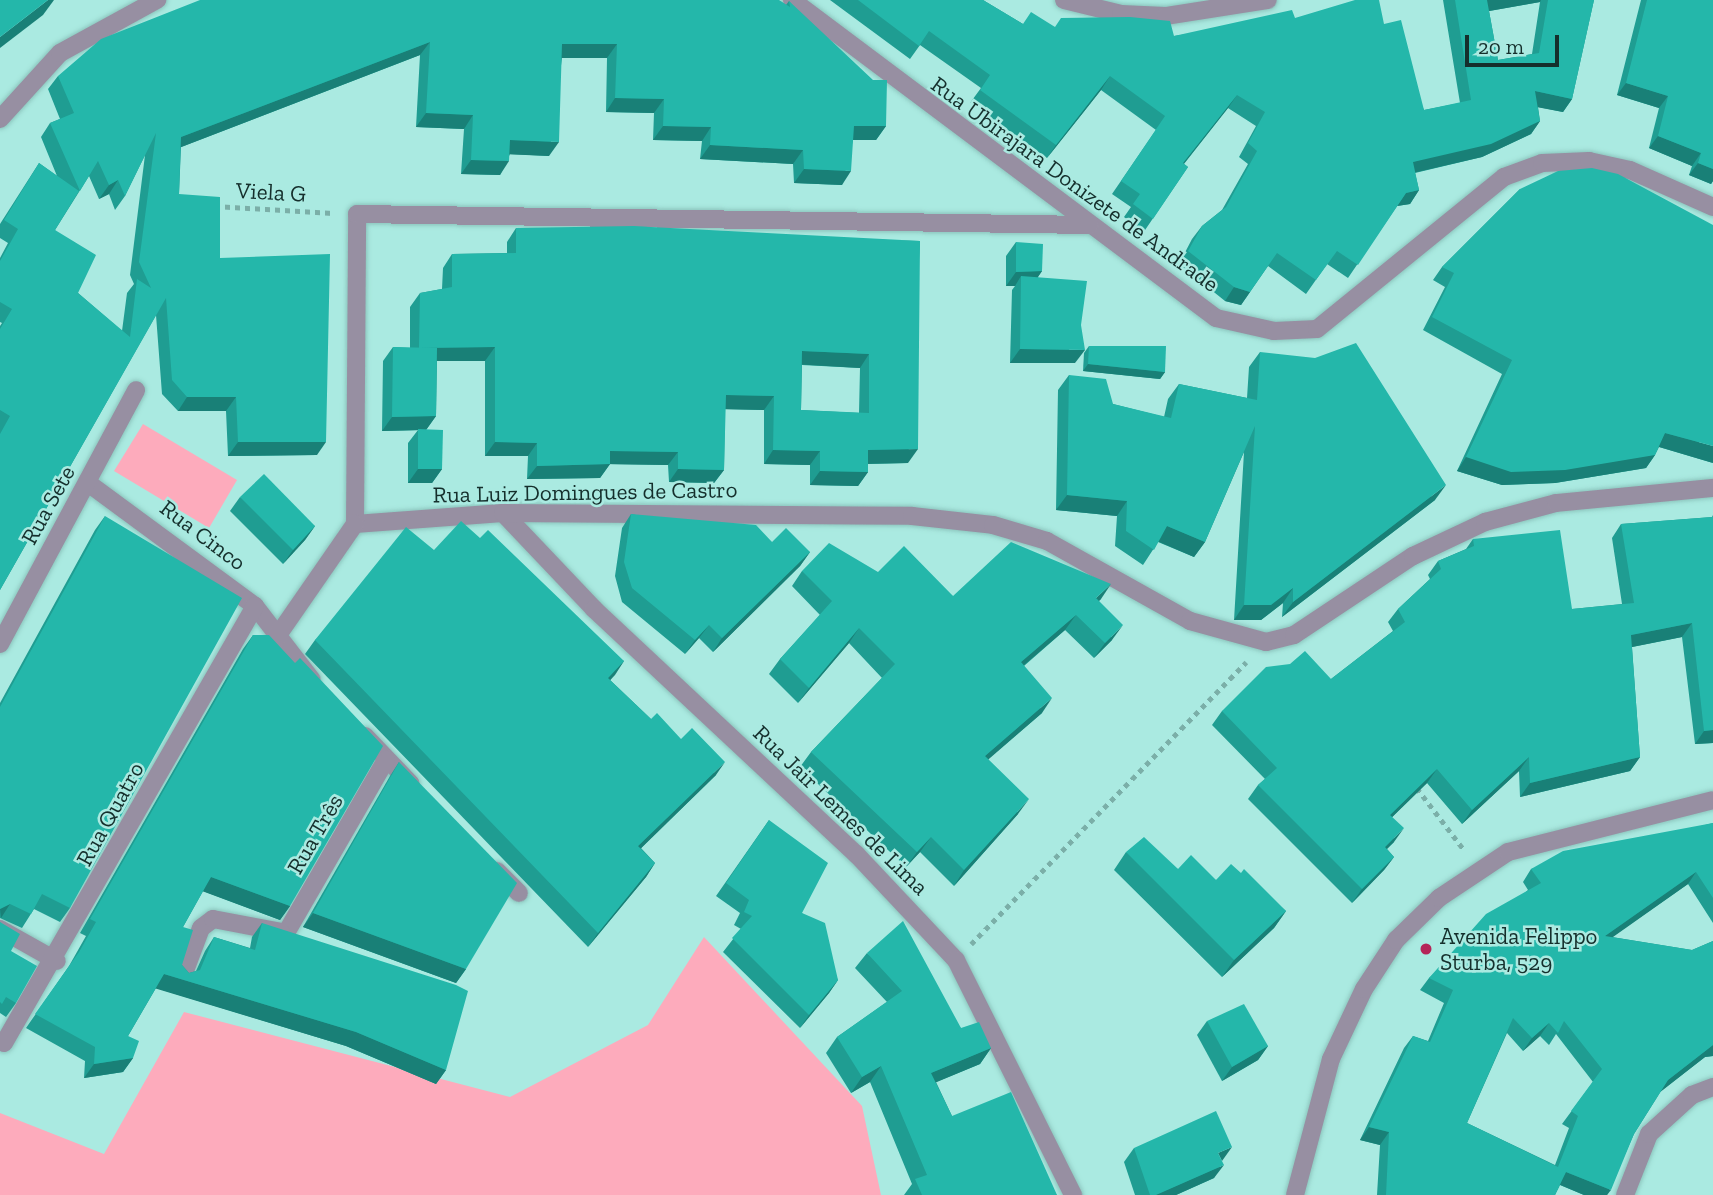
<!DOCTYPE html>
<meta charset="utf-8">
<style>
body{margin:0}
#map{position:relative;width:1713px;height:1195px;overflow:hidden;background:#aaeae1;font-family:"Zilla Slab",serif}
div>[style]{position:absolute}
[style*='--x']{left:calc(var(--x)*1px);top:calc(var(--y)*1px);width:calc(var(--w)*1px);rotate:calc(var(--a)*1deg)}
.green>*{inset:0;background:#fdabbc}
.path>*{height:4.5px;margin-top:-2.25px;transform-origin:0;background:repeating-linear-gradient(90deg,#7bafa8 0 5px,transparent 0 10px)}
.roads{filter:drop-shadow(0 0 2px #8cc5bd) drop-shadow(0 0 2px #8cc5bd)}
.minor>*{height:18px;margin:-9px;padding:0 9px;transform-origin:9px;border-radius:9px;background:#978fa2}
.wall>*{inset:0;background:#1f9d92}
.shaded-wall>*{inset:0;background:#198077}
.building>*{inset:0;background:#24b7aa}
.dots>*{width:19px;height:19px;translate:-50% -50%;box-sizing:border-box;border:4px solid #aaeae1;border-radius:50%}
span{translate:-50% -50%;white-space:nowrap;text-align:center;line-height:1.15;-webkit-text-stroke:5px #aaeae1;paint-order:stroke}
.street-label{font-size:23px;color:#152f2c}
.poi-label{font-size:23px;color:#152f2c}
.left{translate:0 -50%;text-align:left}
.scale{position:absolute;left:1465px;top:35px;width:94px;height:32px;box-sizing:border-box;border:4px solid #152f2c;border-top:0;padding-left:9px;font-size:21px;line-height:24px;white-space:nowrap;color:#152f2c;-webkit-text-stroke:5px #aaeae1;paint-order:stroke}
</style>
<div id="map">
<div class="green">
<div style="clip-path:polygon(143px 424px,237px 480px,209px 528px,114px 471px)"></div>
<div style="clip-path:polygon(704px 937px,862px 1106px,881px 1195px,0 1195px,0 1113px,104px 1154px,184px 1012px,510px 1097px,648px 1025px)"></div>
</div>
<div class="path">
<div style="--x:215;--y:206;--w:118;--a:3.4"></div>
<div style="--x:1417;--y:788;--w:79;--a:52.7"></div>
<div style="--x:971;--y:944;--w:394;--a:-45.7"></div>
</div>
<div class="roads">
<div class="minor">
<div style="--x:792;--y:0;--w:530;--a:36.87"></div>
<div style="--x:1216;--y:318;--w:59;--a:12.6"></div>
<div style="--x:1274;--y:331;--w:43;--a:-2.7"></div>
<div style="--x:1317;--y:329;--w:241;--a:-39.1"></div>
<div style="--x:1504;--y:177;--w:40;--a:-20.2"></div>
<div style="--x:1542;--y:163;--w:47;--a:-2.4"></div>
<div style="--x:1589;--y:161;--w:42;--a:12.4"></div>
<div style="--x:1630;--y:170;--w:91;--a:24"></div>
<div style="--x:1064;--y:0;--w:59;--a:13.8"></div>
<div style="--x:1121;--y:14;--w:45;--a:2.5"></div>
<div style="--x:1166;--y:16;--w:103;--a:-8.9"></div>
<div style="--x:0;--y:119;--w:89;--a:-47.7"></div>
<div style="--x:60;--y:53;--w:111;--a:-28.7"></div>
<div style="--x:88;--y:483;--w:207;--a:36.4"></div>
<div style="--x:255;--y:606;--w:93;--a:52.4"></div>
<div style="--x:503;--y:513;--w:132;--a:46.5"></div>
<div style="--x:594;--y:609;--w:359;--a:43.1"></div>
<div style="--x:856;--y:854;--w:146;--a:46.7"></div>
<div style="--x:956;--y:960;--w:263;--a:63.5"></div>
<div style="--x:355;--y:524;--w:148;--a:-4.3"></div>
<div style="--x:503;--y:513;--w:409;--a:0.4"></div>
<div style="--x:912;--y:516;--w:81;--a:6.3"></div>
<div style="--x:993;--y:525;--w:56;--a:16.5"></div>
<div style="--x:1047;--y:541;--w:164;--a:29.2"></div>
<div style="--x:1190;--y:621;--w:79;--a:15.4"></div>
<div style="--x:1266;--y:642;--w:29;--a:-14"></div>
<div style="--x:1294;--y:635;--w:143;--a:-33.6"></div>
<div style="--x:1413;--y:556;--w:80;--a:-25.3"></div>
<div style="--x:1485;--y:522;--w:73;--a:-15"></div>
<div style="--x:1556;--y:503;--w:158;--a:-5.5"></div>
<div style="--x:355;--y:524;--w:310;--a:-89.6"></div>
<div style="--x:357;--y:214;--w:733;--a:0.86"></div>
<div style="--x:276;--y:638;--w:139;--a:-55.3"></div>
<div style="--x:0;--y:644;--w:288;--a:-61.8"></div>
<div style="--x:365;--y:736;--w:66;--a:46.2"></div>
<div style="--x:497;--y:871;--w:31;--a:45"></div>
<div style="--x:0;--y:929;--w:65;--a:29.3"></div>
<div style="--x:286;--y:933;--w:200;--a:-60"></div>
<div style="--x:183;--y:976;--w:51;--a:-69.4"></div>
<div style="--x:201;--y:928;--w:15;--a:-37"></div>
<div style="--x:213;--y:919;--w:69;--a:10.8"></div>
<div style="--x:4;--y:1043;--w:504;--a:-60.13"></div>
<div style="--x:1295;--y:1195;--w:141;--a:-75.2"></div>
<div style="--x:1331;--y:1059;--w:77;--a:-64.8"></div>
<div style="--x:1364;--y:989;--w:59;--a:-56.9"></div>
<div style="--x:1396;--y:940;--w:60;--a:-44.3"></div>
<div style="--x:1439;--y:898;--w:83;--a:-33.7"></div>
<div style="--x:1508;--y:852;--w:211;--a:-14.2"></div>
<div style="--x:1625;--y:1195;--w:66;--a:-68.5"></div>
<div style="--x:1649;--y:1134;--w:58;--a:-42.2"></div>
<div style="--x:1692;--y:1095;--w:22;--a:-21"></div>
</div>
</div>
<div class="wall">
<div style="clip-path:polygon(evenodd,830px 0,983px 0,1023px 24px,1055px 27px,1174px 36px,1295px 18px,1384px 24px,1424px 110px,1460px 103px,1443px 0,1594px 0,1572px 99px,1563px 112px,1538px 107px,1540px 121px,1531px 134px,1482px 157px,1415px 173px,1419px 190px,1410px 204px,1397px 206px,1348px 278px,1327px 264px,1306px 294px,1268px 266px,1241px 305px,1225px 301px,1179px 264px,1192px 239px,1202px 226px,1222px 210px,1248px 164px,1239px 157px,1256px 126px,1228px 108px,1184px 164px,1188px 167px,1143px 233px,1124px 217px,1131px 207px,1112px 194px,1156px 130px,1101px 90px,1047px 158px,970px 103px,981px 88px,920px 45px,910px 59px,830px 0,1540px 2px,1532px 54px,1498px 60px,1489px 11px,1540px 2px)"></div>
<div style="clip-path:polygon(1641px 0,1713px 0,1713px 181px,1711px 184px,1689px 175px,1692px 166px,1649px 148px,1659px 108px,1617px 95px)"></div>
<div style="clip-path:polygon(evenodd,789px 1px,886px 126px,876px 140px,853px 140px,842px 185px,794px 183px,793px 164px,700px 159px,702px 141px,653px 140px,654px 113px,606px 112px,607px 58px,562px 58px,549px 156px,510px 154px,500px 175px,461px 174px,464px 129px,416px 127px,420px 55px,181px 147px,179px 194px,220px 258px,317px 455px,228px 456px,226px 411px,178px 411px,162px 394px,156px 315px,0 590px,0 326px,2px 323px,0 322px,0 258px,8px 243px,0 238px,0 224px,39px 163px,57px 176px,41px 137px,50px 123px,60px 119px,48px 89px,58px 76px,786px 5px,789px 1px,145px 155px,130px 275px,134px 284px,127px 293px,122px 331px,78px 293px,55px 230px,89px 176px,99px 199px,109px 194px,115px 210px,125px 196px,145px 155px)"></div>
<div style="clip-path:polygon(1520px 189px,1713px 463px,1659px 447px,1655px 455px,1646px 468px,1555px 483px,1502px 485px,1457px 471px,1502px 374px,1423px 330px,1445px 287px,1433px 280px,1442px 267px)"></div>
<div style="clip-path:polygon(evenodd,516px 228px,920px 241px,908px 463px,868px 464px,868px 472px,858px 486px,810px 485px,810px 465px,764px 464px,764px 410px,725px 409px,724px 470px,714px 483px,669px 482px,668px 465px,610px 464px,600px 478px,527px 479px,528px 456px,485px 456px,485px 361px,437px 361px,436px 416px,426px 430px,442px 469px,432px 483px,408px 483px,408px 443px,418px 430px,382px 431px,383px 361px,393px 347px,410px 348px,410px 307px,420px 293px,442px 289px,443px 268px,452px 254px,507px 253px,507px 242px,516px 228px,802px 365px,860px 368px,859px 413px,801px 410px,802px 365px)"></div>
<div style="clip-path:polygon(1016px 242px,1042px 271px,1038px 277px,1075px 363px,1010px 363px,1012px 290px,1015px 286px,1006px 286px,1006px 256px)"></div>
<div style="clip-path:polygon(1089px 346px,1165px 372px,1160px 379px,1083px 371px,1084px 353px)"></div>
<div style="clip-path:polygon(1260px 352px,1435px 500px,1282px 617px,1283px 603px,1261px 620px,1234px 620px,1244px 452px,1205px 542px,1194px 557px,1158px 542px,1143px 565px,1115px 546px,1117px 516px,1056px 510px,1058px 390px,1069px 375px,1113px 404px,1164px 417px,1168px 399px,1179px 384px,1247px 398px,1249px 367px)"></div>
<div style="clip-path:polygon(240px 497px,315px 526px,305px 540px,283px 564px,230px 511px)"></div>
<div style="clip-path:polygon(631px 514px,772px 542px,810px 552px,800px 566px,713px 652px,699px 638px,685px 654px,622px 602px,615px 576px,622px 528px)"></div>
<div style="clip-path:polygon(1713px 515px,1713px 743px,1695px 744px,1682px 637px,1632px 647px,1640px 757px,1630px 771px,1520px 797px,1519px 771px,1462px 824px,1427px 783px,1392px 817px,1394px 842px,1387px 849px,1394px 857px,1384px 870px,1352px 903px,1248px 799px,1258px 785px,1265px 779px,1212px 725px,1222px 711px,1331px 679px,1393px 631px,1388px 622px,1398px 609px,1430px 579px,1428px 575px,1438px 561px,1466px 549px,1473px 539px,1572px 609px,1622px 604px,1612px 538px,1621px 524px,1712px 517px)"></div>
<div style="clip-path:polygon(105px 516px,70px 908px,60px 922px,34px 909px,22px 928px,0 918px,0 922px,11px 951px,16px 1003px,6px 1017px,0 1013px,0 703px,95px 530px)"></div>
<div style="clip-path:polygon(434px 550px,624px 661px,610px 680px,651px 719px,716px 775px,641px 848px,655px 863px,646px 877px,588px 947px,305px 654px,315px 640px)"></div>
<div style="clip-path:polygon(802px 571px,878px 572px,953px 596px,1101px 599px,1099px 601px,1112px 640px,1094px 658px,1065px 630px,1024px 666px,1042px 713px,988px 759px,1018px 814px,954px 886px,920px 852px,906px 867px,800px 767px,811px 752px,882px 678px,849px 643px,798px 703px,769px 674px,780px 659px,820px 615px,792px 586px)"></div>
<div style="clip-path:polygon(253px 635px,290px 906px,280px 920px,203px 891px,183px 927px,182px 965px,189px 973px,196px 971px,205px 951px,214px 937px,250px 948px,252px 937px,262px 923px,446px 1070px,436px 1084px,346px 1046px,156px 988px,128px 1036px,133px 1058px,123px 1072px,84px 1078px,85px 1061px,26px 1028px,69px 966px,86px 936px,80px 933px,243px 649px)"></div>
<div style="clip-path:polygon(399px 762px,466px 969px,456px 983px,303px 927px,390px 776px)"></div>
<div style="clip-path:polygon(769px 820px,802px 913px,838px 980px,829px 993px,800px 1028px,723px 952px,741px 929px,734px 925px,740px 913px,716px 896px)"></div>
<div style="clip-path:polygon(evenodd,1713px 823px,1713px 923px,1688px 884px,1612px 937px,1692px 950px,1713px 941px,1713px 1056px,1705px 1057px,1661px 1091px,1634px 1134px,1607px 1195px,1584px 1195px,1560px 1185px,1555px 1195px,1377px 1195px,1380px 1145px,1360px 1140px,1404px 1048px,1413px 1036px,1428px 1041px,1444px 1003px,1420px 990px,1429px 978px,1528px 890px,1523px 882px,1531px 869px,1713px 823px,1507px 1033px,1523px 1051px,1540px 1036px,1549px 1045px,1556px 1034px,1593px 1082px,1562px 1124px,1569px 1128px,1555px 1165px,1467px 1123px,1507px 1033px)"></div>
<div style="clip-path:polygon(1126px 852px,1178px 869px,1216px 880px,1241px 873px,1286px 911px,1274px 928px,1222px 977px,1114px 870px)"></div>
<div style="clip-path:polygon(867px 953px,961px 1028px,991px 1048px,980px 1064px,936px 1082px,952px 1116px,1057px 1195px,904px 1195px,912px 1184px,870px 1082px,851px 1093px,826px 1053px,837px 1037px,887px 1002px,855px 968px)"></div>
<div style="clip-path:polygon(1207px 1021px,1268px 1046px,1258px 1060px,1222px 1081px,1197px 1035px)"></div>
<div style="clip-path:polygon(1134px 1148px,1222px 1161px,1214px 1178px,1176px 1195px,1135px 1195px,1124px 1162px)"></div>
</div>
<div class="shaded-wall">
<div style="clip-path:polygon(48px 0,54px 0,43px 15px,0 48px,0 37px)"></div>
<div style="clip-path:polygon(1487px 0,1541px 0,1540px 2px,1478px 13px)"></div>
<div style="clip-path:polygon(430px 42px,420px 55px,171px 151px,181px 137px)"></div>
<div style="clip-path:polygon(562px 44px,617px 44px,607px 58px,553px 58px)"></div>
<div style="clip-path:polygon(1110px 76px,1101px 90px,1047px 158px,1056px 145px)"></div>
<div style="clip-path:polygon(1626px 83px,1668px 96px,1659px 108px,1617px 95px)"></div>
<div style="clip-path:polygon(1535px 91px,1572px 99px,1563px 112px,1526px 105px)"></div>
<div style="clip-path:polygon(1237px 95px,1228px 108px,1174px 176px,1183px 163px)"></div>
<div style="clip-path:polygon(615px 98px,664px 99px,654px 113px,606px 112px)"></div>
<div style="clip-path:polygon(426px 113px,473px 115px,464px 129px,416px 127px)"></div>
<div style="clip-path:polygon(1540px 121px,1531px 134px,1482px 157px,1404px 175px,1413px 162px)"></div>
<div style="clip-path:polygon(663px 126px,711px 127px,702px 141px,653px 140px)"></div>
<div style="clip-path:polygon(854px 126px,886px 126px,876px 140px,844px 140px)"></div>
<div style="clip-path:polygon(1658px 136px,1701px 153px,1692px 166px,1649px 148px)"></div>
<div style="clip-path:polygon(510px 140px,559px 142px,549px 156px,500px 154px)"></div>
<div style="clip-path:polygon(710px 145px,803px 150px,793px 164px,700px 159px)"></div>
<div style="clip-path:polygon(471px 160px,509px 161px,500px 175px,461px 174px)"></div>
<div style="clip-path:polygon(1698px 163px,1713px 169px,1713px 181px,1711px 184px,1689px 175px)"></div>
<div style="clip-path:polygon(804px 169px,851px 171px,842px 185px,794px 183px)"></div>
<div style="clip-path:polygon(118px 180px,109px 194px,99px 199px,109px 185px)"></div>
<div style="clip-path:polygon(1419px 190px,1410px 204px,1397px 206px,1406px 193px)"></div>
<div style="clip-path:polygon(1042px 271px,1032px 285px,1021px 276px,1015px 286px,1006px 286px,1016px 272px)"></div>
<div style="clip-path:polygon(1234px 287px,1250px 292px,1241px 305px,1225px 301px)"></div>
<div style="clip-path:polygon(495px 347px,485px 361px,410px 361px,419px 348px)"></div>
<div style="clip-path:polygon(1020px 349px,1085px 350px,1075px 363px,1010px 363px)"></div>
<div style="clip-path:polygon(802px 351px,869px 354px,860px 368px,793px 364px)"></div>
<div style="clip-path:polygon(1088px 364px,1165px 372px,1160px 379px,1083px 371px)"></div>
<div style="clip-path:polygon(726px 395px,774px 396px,764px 410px,716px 409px)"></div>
<div style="clip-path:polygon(187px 397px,236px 397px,226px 411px,178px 411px)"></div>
<div style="clip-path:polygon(436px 416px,426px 430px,382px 431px,392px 417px)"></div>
<div style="clip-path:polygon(1665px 433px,1713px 446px,1713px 463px,1656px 446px)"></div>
<div style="clip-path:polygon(238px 442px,326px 442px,317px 455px,228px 456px)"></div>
<div style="clip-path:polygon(495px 442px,537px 443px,528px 456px,485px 456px)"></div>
<div style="clip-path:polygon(918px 449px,908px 463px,859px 464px,868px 450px)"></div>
<div style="clip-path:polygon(773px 450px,820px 451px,810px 465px,764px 464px)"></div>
<div style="clip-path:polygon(610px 451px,678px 452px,668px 465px,600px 464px)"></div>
<div style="clip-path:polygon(1655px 455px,1646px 468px,1555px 483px,1502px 485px,1457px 471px,1466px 457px)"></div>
<div style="clip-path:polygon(610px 464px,600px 478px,527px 479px,537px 466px)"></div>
<div style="clip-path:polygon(418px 469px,442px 469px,432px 483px,408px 483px)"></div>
<div style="clip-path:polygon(678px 469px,724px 470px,714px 483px,669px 482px)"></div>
<div style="clip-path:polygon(820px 471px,868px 472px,858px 486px,810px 485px)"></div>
<div style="clip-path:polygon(1446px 485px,1435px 500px,1282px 617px,1293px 602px)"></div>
<div style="clip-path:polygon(1067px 495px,1127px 501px,1117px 516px,1056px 510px)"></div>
<div style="clip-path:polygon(315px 526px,305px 540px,283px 564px,293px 550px)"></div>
<div style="clip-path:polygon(1167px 526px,1205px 542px,1194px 557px,1157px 541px)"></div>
<div style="clip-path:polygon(810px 552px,800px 566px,713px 652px,722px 638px)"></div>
<div style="clip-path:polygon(1111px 584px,1101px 599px,1085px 613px,1096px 598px)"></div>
<div style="clip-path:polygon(1293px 588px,1283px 603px,1261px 620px,1234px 620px,1244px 605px)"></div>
<div style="clip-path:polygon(1076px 615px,1065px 630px,1010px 677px,1021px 662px)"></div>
<div style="clip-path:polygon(1692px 623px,1682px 637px,1622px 649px,1631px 635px)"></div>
<div style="clip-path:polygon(709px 625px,699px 638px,685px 654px,695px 640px)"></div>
<div style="clip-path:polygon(1123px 625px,1112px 640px,1094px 658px,1105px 643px)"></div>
<div style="clip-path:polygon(859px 628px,849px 643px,798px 703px,809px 688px)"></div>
<div style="clip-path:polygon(624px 661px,615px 675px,599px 692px,608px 678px)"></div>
<div style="clip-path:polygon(1052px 698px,1042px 713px,975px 771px,985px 756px)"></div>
<div style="clip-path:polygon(1713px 730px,1713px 743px,1695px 744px,1704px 731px)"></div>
<div style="clip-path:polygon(1529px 757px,1519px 771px,1462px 824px,1472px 810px)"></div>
<div style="clip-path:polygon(1640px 757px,1630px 771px,1520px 797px,1530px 783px)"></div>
<div style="clip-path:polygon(725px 762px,716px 775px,629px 860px,638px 846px)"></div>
<div style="clip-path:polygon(1437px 769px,1427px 783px,1380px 829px,1390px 815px)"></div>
<div style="clip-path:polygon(1029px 799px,1018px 814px,954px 886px,964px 870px)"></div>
<div style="clip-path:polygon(1404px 828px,1394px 842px,1375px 860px,1385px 847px)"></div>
<div style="clip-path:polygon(931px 837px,920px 852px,906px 867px,917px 852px)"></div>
<div style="clip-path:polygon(1394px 857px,1384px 870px,1352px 903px,1362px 889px)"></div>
<div style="clip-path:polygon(655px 863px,646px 877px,588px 947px,598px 933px)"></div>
<div style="clip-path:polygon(1696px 872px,1688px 884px,1596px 949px,1605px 936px)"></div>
<div style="clip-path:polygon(211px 877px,290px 906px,280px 920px,202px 891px)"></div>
<div style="clip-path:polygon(10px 904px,1px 918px,0 909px)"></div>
<div style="clip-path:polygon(1286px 911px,1274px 928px,1222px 977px,1234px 960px)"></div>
<div style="clip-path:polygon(313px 913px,466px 969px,456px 983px,303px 927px)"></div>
<div style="clip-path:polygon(164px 974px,356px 1032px,446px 1070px,436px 1084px,346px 1046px,154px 988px)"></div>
<div style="clip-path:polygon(838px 980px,829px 993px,800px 1028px,809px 1015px)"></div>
<div style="clip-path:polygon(1549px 1023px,1540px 1036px,1523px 1051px,1532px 1038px)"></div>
<div style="clip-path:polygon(1713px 1045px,1713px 1056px,1705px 1057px,1659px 1093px,1668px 1080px)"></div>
<div style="clip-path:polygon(1268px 1046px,1258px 1060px,1222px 1081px,1232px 1067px)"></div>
<div style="clip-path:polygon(991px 1048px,980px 1064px,920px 1089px,931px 1073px)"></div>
<div style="clip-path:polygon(133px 1058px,123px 1072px,84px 1078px,94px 1064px)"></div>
<div style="clip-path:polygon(881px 1066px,870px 1082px,851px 1093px,862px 1077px)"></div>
<div style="clip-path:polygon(1369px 1127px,1389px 1132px,1380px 1145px,1360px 1140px)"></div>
<div style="clip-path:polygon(1232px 1147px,1222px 1161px,1218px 1153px)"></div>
<div style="clip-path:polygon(1224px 1165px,1214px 1178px,1176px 1195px,1155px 1195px)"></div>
<div style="clip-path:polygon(1566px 1172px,1611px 1190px,1607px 1195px,1584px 1195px,1558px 1184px)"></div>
</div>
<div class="building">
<div style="clip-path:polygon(0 0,48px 0,0 37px)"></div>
<div style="clip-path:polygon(200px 0,779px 0,790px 7px,789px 1px,873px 80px,887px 80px,886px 126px,854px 126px,851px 171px,804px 169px,803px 150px,710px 145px,711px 127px,663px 126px,664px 99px,615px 98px,617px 44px,562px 44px,559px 142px,510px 140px,509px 161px,471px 160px,473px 115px,426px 113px,430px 42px,181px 137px,179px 194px,220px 197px,220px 258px,330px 254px,326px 442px,238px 442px,236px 397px,187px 397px,172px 380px,166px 298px,0 590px,0 434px,10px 416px,0 410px,0 329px,12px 309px,0 302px,0 261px,18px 229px,4px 220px,39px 163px,79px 191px,55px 230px,96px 255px,78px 293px,130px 337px,137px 279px,151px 288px,139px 262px,156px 133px,125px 196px,118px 180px,109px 185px,98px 161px,80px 191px,50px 123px,74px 113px,58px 76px,101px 39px)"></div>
<div style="clip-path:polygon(858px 0,983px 0,1023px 24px,1031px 12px,1055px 27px,1061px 18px,1130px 17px,1170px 21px,1174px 36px,1292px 10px,1295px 18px,1355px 0,1379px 0,1384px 24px,1401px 20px,1424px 110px,1471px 100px,1455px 0,1487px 0,1498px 60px,1539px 53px,1548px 0,1594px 0,1572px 99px,1535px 91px,1540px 121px,1491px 144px,1413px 162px,1419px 190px,1406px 193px,1358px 265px,1337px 251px,1316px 280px,1277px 253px,1250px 292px,1234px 287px,1188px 251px,1202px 226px,1226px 207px,1257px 151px,1248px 143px,1265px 112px,1237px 95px,1183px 163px,1188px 167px,1153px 219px,1133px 204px,1140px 194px,1121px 181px,1165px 116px,1110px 76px,1056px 145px,980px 90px,990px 75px,929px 31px,919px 46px)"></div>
<div style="clip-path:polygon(1647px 0,1713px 0,1713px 169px,1698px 163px,1701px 153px,1658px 136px,1668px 96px,1626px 83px)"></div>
<div style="clip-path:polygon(1592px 168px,1618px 174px,1713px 225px,1713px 446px,1665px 433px,1655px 455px,1565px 470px,1511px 472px,1466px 457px,1512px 360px,1432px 317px,1454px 273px,1442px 267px,1520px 189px,1558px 171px)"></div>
<div style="clip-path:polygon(evenodd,634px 226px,920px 241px,918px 449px,868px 450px,868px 472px,820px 471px,820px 451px,773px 450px,774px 396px,726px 395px,724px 470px,678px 469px,678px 452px,610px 451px,610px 464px,537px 466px,537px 443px,495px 442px,495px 347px,419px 348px,420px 293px,452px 287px,452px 254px,516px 253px,516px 228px,634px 226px,802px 351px,869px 354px,869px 413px,801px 410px,802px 351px)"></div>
<div style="clip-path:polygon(1016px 242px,1043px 244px,1042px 271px,1016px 272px)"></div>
<div style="clip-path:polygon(1021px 276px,1087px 281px,1081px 325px,1085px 350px,1020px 349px)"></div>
<div style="clip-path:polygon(1356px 343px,1446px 485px,1293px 602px,1293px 588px,1271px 605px,1244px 605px,1255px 426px,1205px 542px,1167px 526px,1154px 550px,1126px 531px,1127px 501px,1067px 495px,1069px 375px,1106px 379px,1113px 404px,1171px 418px,1179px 384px,1257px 400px,1260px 352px,1315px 358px)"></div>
<div style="clip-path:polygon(1089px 346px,1166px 346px,1165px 372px,1088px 364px)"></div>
<div style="clip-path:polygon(393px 347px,437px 348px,436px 416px,392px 417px)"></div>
<div style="clip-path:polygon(418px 429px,443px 430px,442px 469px,418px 469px)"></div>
<div style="clip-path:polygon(264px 474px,315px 526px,293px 550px,240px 497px)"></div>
<div style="clip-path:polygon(631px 514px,756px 525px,772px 542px,786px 528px,810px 552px,722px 638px,709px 625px,695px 640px,632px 588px,624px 562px)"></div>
<div style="clip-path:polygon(105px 516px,242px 598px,70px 908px,42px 894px,31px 914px,10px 904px,0 909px,0 922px,20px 934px,11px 951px,37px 966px,16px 1003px,6px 997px,2px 1004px,0 1002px,0 707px)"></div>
<div style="clip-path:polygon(1713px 517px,1713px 730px,1704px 731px,1692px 623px,1631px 635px,1640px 757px,1530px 783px,1529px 757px,1472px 810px,1437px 769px,1390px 815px,1404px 828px,1385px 847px,1394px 857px,1362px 889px,1258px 785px,1277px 768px,1222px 711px,1266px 667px,1290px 664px,1305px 651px,1331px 679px,1405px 622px,1398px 609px,1441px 569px,1438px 561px,1474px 546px,1473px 539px,1560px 530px,1572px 609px,1634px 603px,1621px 524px)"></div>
<div style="clip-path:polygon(461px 521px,480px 538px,488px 530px,624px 661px,608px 678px,651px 719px,657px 713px,681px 739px,692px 728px,725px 762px,638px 846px,655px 863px,598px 933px,315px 640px,406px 527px,434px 550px)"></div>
<div style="clip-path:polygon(1011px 542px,1111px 584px,1096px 598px,1123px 625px,1105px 643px,1076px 615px,1021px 662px,1052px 698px,985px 756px,1029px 799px,964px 870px,931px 837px,917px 852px,811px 752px,895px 664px,859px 628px,809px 688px,780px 659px,832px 601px,802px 571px,829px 543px,878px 572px,904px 546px,953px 596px)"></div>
<div style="clip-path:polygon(253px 635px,269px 635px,295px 663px,300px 658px,383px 746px,290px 906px,211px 877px,183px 927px,193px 930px,182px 965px,189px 973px,200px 970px,214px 937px,255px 950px,262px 923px,456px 985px,468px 991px,446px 1070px,356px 1032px,164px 974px,128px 1036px,139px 1041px,133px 1058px,94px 1064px,95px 1047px,35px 1014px,79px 952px,96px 922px,90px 919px)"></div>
<div style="clip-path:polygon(399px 762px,517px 883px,466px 969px,313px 913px)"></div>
<div style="clip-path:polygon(769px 820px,828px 863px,802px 913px,825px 923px,838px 980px,809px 1015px,732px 938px,752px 916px,744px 912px,749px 900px,726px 883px)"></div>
<div style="clip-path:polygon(evenodd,1713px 823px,1713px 898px,1696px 872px,1605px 936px,1692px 950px,1713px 941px,1713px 1045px,1668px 1080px,1634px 1134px,1611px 1190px,1566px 1172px,1555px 1195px,1386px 1195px,1389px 1132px,1369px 1127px,1413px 1036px,1430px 1042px,1453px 990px,1429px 978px,1486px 914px,1541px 883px,1531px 869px,1563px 851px,1713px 823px,1513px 1018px,1532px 1038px,1549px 1023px,1558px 1033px,1564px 1021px,1602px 1069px,1571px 1111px,1578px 1116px,1558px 1167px,1467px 1123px,1513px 1018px)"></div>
<div style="clip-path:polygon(1144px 837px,1178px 869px,1191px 855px,1216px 880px,1231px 864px,1241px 873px,1244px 869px,1286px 911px,1234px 960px,1126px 852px)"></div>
<div style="clip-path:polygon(903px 921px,961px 1028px,979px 1022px,991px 1048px,931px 1073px,952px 1116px,1011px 1092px,1057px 1195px,922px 1195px,915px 1179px,927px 1175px,881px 1066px,862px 1077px,837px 1037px,902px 991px,867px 953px)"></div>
<div style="clip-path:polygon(1244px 1004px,1268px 1046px,1232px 1067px,1207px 1021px)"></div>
<div style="clip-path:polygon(1216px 1111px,1232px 1147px,1218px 1153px,1224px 1165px,1156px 1195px,1150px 1195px,1134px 1148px)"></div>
</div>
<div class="dots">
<div style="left:1426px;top:949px;background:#b42558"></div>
</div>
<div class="street-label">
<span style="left:1075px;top:184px;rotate:36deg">Rua Ubirajara Donizete de Andrade</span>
<span style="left:271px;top:192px;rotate:3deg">Viela G</span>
<span style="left:585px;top:492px;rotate:-1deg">Rua Luiz Domingues de Castro</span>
<span style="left:48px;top:505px;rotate:-61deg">Rua Sete</span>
<span style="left:203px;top:535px;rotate:37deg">Rua Cinco</span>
<span style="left:841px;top:810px;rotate:44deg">Rua Jair Lemes de Lima</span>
<span style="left:110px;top:814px;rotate:-61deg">Rua Quatro</span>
<span style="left:315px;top:834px;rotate:-60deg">Rua Três</span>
</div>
<div class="poi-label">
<span class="left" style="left:1440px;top:949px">Avenida Felippo<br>Sturba, 529</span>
</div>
<div class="scale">20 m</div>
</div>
